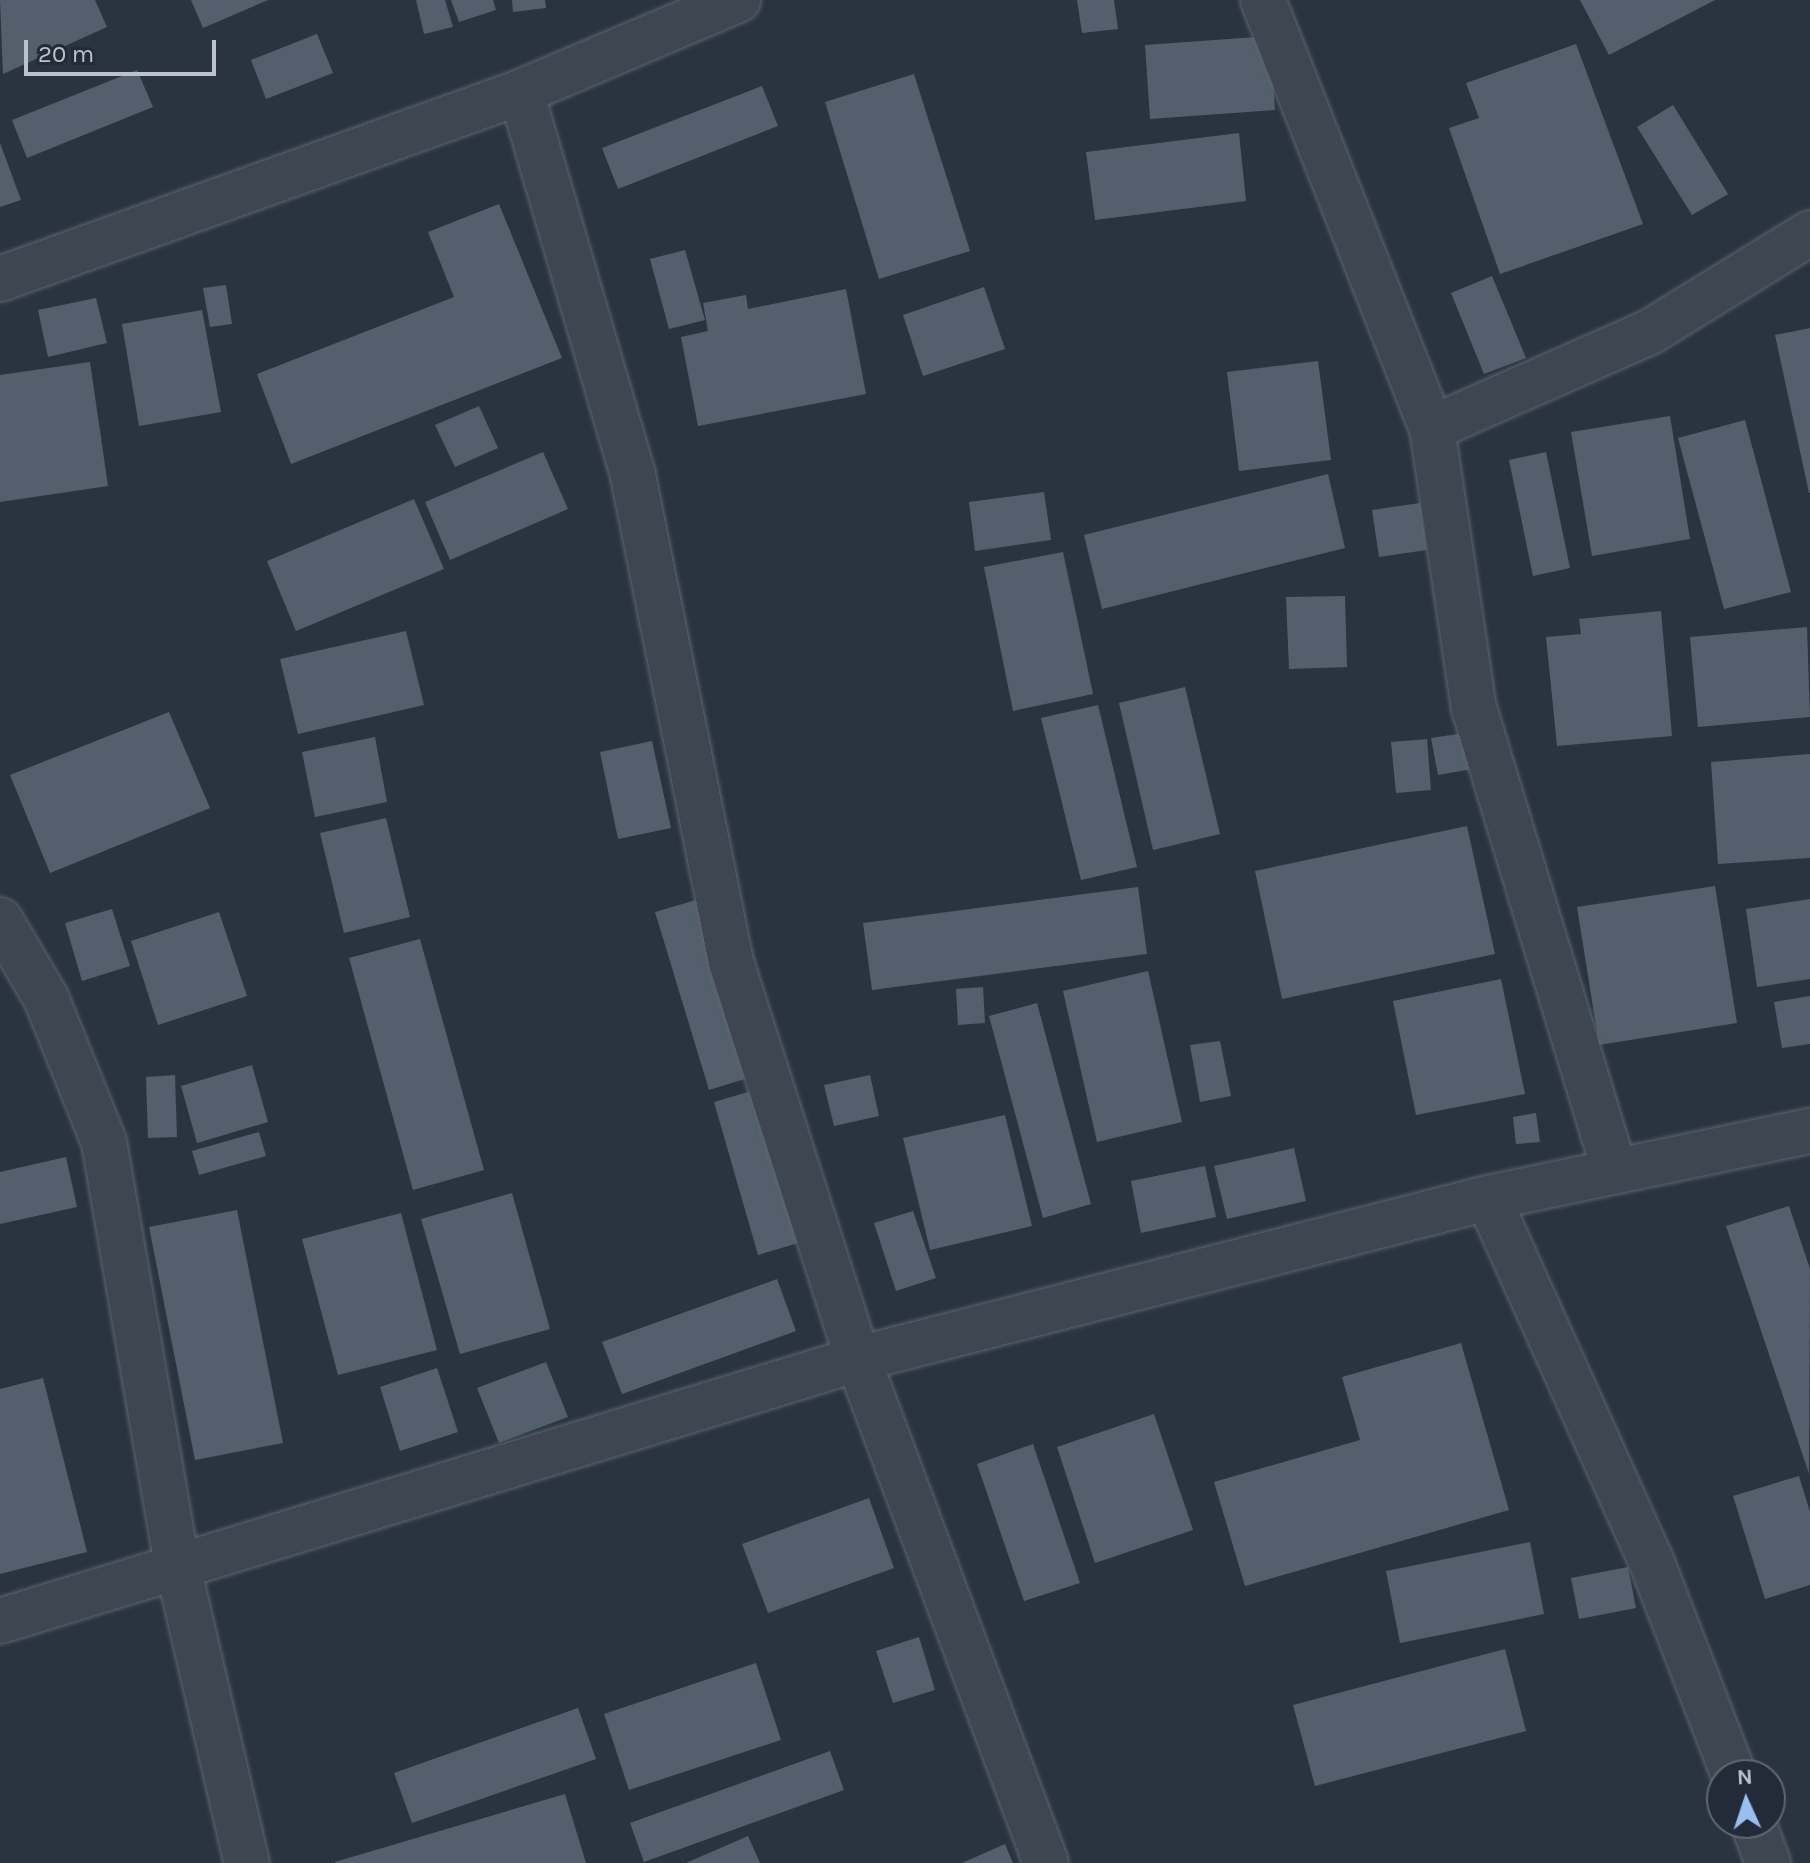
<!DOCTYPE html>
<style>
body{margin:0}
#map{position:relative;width:1810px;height:1863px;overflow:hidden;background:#2a3441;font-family:Karla,sans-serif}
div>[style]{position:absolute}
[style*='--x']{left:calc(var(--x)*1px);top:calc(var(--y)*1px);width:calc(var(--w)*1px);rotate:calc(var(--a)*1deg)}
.building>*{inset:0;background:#535f6c}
.roads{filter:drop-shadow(0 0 2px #5c646e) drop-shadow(0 0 2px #5c646e)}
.minor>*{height:44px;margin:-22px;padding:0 22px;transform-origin:22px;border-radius:22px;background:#3e4651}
span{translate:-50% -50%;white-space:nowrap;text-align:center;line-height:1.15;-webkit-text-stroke:6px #222b37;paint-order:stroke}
.north{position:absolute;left:1706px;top:1759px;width:80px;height:80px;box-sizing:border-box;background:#222b37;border:2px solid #5f6772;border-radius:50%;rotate:357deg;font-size:22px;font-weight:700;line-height:32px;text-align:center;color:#bbc2cb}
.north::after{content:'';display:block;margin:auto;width:28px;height:36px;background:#9bbef0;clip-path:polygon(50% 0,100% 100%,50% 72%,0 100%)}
.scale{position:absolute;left:24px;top:40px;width:192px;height:36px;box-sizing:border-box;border:4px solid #bbc2cb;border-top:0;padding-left:10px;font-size:24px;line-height:28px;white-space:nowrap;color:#bbc2cb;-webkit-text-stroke:6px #222b37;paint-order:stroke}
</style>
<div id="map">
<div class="building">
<div style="clip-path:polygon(0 0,95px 0,107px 27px,3px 74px)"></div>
<div style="clip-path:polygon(191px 0,268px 0,203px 28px)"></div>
<div style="clip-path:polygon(416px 0,445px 0,453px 27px,424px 34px)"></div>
<div style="clip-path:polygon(451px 0,493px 0,496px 10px,459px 22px)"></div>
<div style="clip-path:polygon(512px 0,545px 0,546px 8px,513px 12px)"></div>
<div style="clip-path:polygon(1077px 0,1114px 0,1118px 29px,1082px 33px)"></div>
<div style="clip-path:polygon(1580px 0,1715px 0,1609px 55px)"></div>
<div style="clip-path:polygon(317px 34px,333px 73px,266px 99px,251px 60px)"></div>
<div style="clip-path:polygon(1270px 36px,1275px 110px,1150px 119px,1145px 45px)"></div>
<div style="clip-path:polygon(1576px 44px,1643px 224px,1500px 274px,1449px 128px,1479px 118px,1466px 83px)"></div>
<div style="clip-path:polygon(137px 70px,153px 107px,27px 158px,12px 120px)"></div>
<div style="clip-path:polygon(914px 74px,970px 251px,879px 279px,825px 102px)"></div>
<div style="clip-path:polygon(762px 86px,778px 126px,618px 189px,602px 148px)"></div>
<div style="clip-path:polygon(1673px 105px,1728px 194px,1692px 215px,1637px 127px)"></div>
<div style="clip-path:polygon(1239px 133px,1246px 201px,1095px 220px,1086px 152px)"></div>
<div style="clip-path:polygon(0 143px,21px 200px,0 207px)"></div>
<div style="clip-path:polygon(499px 204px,562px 358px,291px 464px,257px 374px,454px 297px,428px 232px)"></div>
<div style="clip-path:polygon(685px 250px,705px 320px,669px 329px,650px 259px)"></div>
<div style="clip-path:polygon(1492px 276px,1526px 358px,1484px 374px,1451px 293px)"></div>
<div style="clip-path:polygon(226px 285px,232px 324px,210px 327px,203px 288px)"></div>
<div style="clip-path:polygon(984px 287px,1005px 349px,923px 376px,903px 315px)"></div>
<div style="clip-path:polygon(846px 289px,866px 394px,698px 426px,681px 337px,708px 331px,703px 303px,746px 295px,748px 309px)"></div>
<div style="clip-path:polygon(96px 298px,107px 343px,48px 357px,38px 310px)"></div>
<div style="clip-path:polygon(202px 310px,221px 412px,139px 426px,122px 324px)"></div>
<div style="clip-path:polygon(1810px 328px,1810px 493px,1809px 493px,1775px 335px)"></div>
<div style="clip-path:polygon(1318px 361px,1331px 460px,1239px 471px,1227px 372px)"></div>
<div style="clip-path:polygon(90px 362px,108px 486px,0 502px,0 375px)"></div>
<div style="clip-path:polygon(479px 406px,498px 448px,455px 467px,435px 425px)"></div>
<div style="clip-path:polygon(1670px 416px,1690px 539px,1592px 556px,1571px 432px)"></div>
<div style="clip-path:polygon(1745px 420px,1791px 592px,1724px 609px,1678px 438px)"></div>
<div style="clip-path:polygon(543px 452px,568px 509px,450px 560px,425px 502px)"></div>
<div style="clip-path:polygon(1546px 452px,1570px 568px,1533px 576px,1509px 460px)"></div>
<div style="clip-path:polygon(1328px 474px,1345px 548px,1102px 609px,1084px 535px)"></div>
<div style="clip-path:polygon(1044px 492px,1051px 540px,975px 551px,969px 502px)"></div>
<div style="clip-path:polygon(414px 499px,444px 569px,296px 631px,267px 561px)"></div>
<div style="clip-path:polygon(1420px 503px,1427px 550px,1379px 557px,1372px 510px)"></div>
<div style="clip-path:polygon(1063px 552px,1093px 694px,1013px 711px,984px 567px)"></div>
<div style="clip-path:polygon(1345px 596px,1347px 667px,1289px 669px,1286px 597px)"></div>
<div style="clip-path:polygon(1661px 611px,1672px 736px,1557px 746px,1546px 637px,1581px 634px,1579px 619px)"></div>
<div style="clip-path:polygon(1807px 627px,1810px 717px,1698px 727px,1690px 637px)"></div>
<div style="clip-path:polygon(406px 631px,424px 705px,298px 734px,280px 659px)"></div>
<div style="clip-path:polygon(1185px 687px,1220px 834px,1153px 850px,1119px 703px)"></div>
<div style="clip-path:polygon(1098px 705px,1137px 867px,1081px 880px,1041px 718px)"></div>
<div style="clip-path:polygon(169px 712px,210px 808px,50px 873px,10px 775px)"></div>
<div style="clip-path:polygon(1471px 732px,1478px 768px,1438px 775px,1431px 738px)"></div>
<div style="clip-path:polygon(375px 737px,387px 802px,315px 817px,302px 752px)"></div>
<div style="clip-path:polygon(1427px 739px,1431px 790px,1396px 793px,1391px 742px)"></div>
<div style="clip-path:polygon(652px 741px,671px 828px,618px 839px,600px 752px)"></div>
<div style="clip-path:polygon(1810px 754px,1810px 858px,1718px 864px,1711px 762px)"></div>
<div style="clip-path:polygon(386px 818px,410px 917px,344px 933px,320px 833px)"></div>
<div style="clip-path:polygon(1467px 826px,1495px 954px,1282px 999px,1255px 871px)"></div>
<div style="clip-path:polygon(1715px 886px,1737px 1023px,1599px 1045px,1577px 907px)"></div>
<div style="clip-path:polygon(1138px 887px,1147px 954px,872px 990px,863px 923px)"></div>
<div style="clip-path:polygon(1810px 899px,1810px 979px,1757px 987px,1746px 909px)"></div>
<div style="clip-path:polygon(696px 900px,751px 1077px,709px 1090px,655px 912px)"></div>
<div style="clip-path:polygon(112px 909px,130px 966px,82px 981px,65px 923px)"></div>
<div style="clip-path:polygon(219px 912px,247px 996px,158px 1025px,131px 941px)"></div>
<div style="clip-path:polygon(420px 939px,484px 1170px,413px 1190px,349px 958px)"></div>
<div style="clip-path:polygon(1148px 971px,1182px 1122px,1097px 1142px,1063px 991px)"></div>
<div style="clip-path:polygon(1501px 979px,1525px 1094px,1416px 1115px,1393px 1001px)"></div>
<div style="clip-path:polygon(983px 987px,985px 1023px,958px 1025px,956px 989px)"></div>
<div style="clip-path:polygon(1810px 996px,1810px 1044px,1782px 1048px,1774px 1002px)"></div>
<div style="clip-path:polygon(1037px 1003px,1091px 1204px,1043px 1218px,989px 1016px)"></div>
<div style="clip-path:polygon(1220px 1041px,1231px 1096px,1200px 1102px,1190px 1045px)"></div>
<div style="clip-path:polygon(252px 1065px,268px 1122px,197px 1143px,181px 1086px)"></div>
<div style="clip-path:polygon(175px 1075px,177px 1137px,148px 1138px,146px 1077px)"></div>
<div style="clip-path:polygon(870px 1075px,879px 1116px,834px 1126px,824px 1085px)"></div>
<div style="clip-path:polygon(758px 1089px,802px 1242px,758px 1255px,714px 1102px)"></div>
<div style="clip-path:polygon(1536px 1113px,1540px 1142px,1516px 1144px,1513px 1117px)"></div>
<div style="clip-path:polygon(1005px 1115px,1032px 1226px,930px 1250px,903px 1138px)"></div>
<div style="clip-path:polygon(259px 1132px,266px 1156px,199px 1175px,192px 1151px)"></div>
<div style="clip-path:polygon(1294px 1148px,1306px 1201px,1227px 1219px,1214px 1166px)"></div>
<div style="clip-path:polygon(66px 1157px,77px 1207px,0 1224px,0 1172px)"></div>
<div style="clip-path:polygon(1205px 1166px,1216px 1217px,1141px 1233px,1131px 1181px)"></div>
<div style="clip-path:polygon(512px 1193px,550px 1329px,460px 1354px,421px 1219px)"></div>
<div style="clip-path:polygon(1789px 1206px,1810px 1269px,1809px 1474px,1726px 1226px)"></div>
<div style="clip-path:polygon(237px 1210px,283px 1443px,195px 1460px,149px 1227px)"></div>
<div style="clip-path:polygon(913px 1211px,936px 1278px,896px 1291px,874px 1223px)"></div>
<div style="clip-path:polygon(401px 1213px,437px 1350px,338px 1375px,302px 1239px)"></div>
<div style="clip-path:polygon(777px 1279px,796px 1331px,622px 1394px,602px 1342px)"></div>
<div style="clip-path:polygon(1461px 1343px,1509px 1510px,1245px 1586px,1214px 1482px,1360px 1440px,1342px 1377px)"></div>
<div style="clip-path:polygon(546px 1362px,568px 1417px,499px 1443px,477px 1388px)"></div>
<div style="clip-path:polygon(437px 1368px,458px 1432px,400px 1451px,380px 1387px)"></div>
<div style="clip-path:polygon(43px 1378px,87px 1552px,0 1574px,0 1389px)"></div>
<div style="clip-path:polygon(1154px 1414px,1193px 1530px,1095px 1563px,1057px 1447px)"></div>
<div style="clip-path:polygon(1033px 1444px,1080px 1583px,1024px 1601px,977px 1464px)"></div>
<div style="clip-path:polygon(1799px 1476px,1810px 1512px,1810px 1585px,1765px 1599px,1733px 1496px)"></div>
<div style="clip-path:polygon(869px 1498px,894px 1568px,768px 1613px,742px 1544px)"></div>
<div style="clip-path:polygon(1530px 1542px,1544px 1614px,1400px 1643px,1386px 1571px)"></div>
<div style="clip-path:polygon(1628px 1567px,1636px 1608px,1579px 1619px,1571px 1578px)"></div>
<div style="clip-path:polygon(919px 1637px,935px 1690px,893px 1703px,876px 1651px)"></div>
<div style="clip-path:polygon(1505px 1649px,1526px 1731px,1315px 1786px,1293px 1705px)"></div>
<div style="clip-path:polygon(756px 1663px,781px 1740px,629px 1790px,604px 1714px)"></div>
<div style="clip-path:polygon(578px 1708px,596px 1759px,412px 1823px,394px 1773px)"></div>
<div style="clip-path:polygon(830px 1751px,844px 1790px,644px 1862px,630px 1823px)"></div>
<div style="clip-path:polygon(565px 1794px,586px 1863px,335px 1863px,335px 1862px)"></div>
<div style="clip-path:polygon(748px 1836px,760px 1863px,686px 1863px)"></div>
<div style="clip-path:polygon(1005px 1844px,1013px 1863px,962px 1863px)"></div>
</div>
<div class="roads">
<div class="minor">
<div style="--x:1263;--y:0;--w:460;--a:68.5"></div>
<div style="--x:1432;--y:428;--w:283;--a:81.5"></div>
<div style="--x:1474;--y:708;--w:483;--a:73.1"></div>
<div style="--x:521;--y:92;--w:400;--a:73.7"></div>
<div style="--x:633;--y:476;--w:496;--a:78.6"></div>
<div style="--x:731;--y:962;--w:417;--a:72.3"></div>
<div style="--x:858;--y:1359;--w:538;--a:69.54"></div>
<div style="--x:0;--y:279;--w:554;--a:-19.74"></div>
<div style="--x:521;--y:92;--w:236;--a:-23"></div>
<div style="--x:1432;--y:428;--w:238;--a:-23.8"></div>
<div style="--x:1650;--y:332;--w:188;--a:-31.7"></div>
<div style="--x:0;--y:920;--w:91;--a:59.5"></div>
<div style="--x:46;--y:998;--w:155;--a:68.1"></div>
<div style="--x:104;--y:1142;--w:427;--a:80.2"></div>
<div style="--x:177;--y:1563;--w:308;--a:76.9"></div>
<div style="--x:1488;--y:1198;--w:400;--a:65.8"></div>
<div style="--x:1652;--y:1563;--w:227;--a:68.9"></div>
<div style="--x:0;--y:1621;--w:897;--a:-16.98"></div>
<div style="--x:858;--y:1359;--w:650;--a:-14.34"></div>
<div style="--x:1488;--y:1198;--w:329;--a:-11.8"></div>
<div style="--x:1753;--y:1823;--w:43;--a:69.4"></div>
</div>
</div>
<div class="north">N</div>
<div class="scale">20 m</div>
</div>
